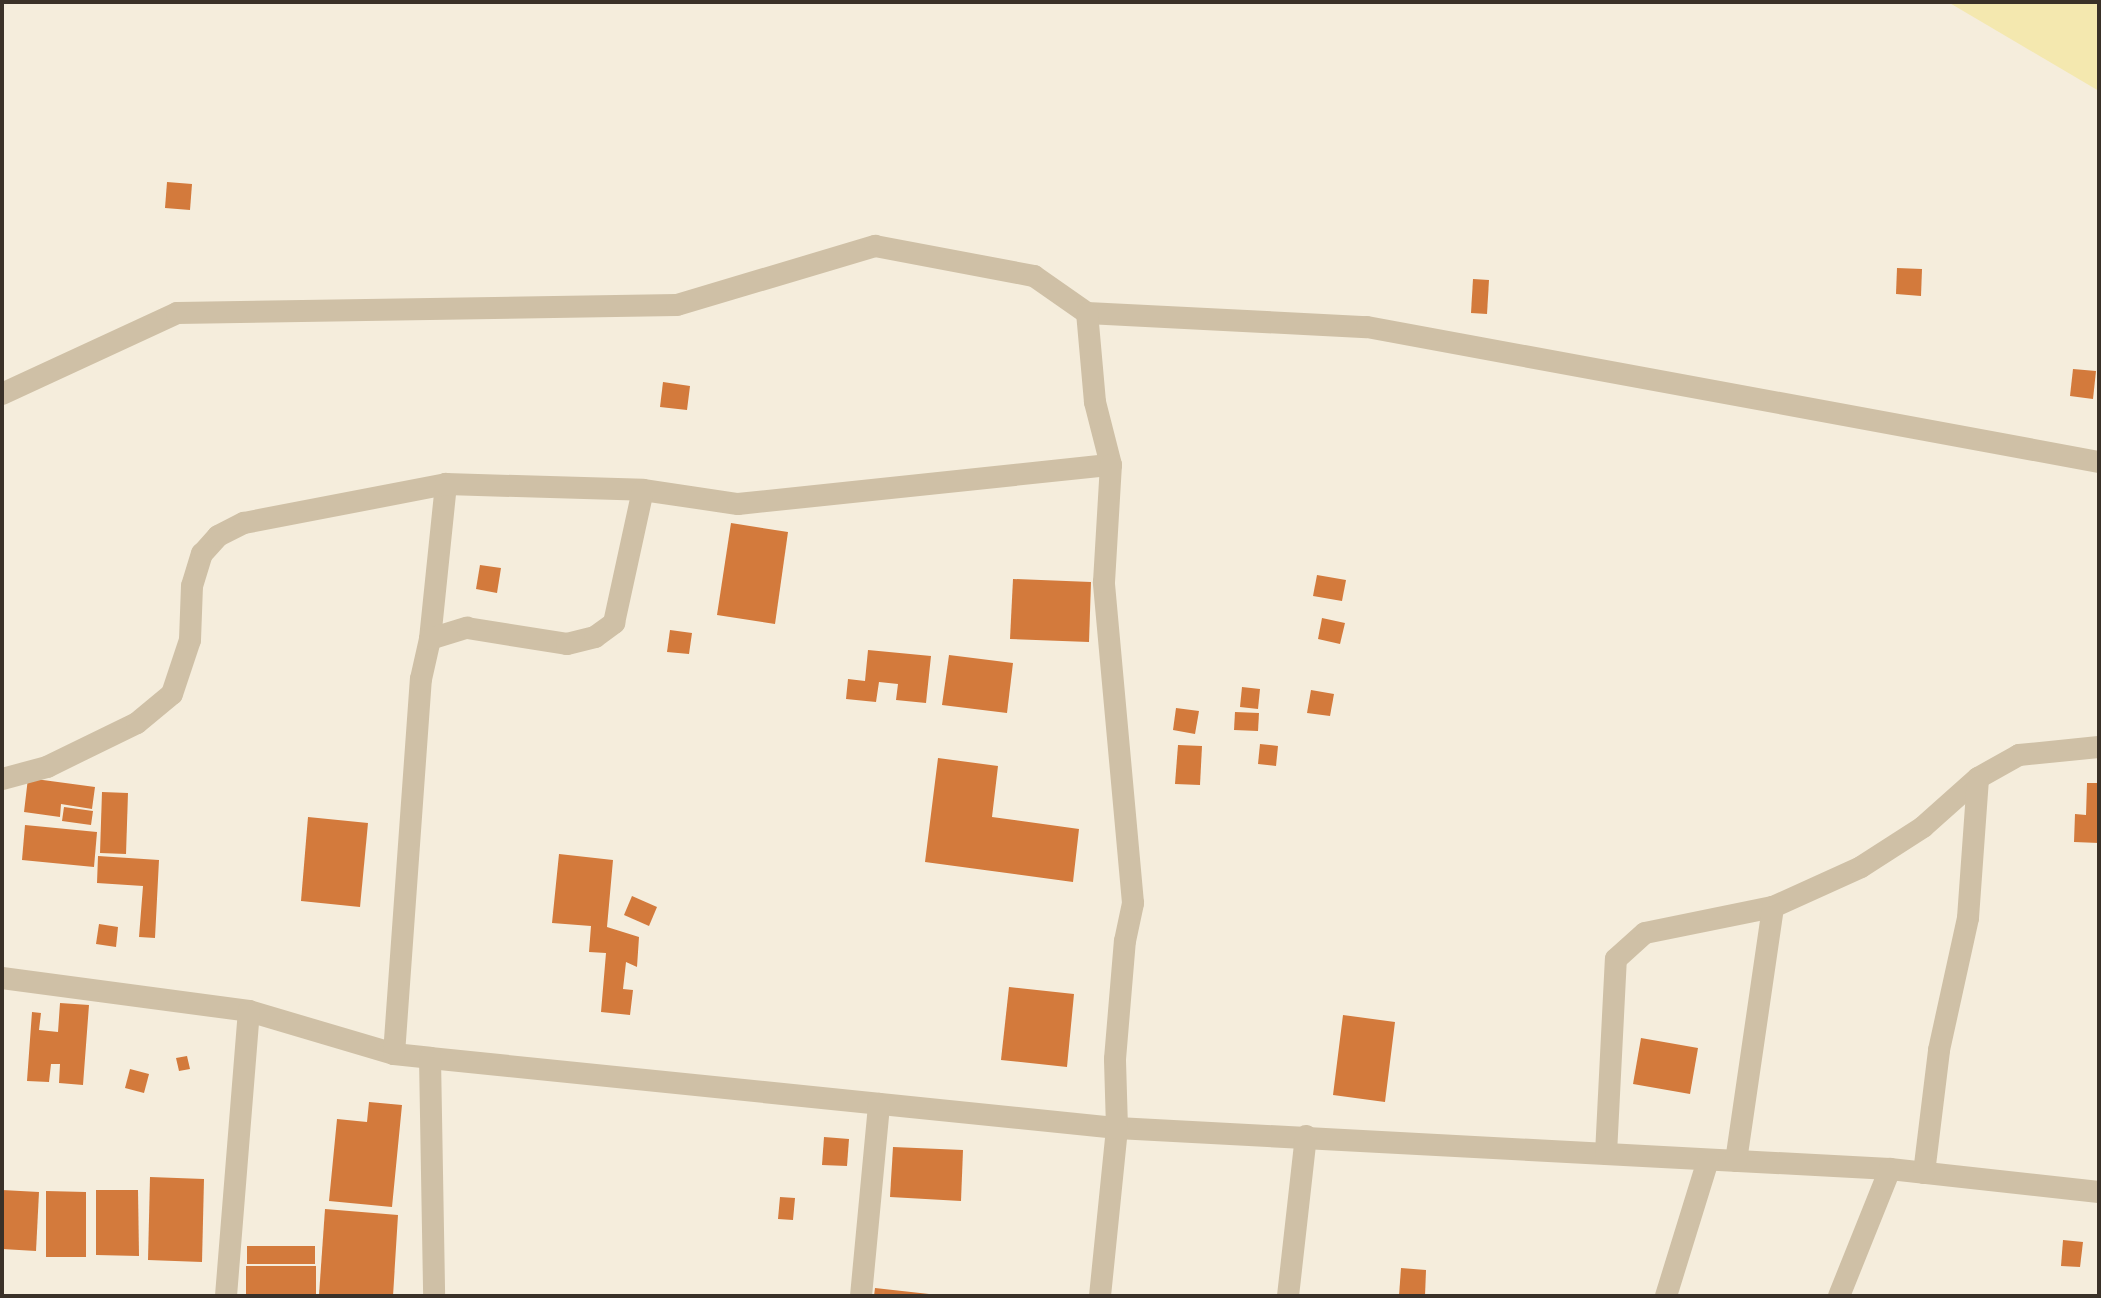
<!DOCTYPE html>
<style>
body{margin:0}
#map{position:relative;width:2101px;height:1298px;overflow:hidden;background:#f5eddc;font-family:"Nunito Sans",sans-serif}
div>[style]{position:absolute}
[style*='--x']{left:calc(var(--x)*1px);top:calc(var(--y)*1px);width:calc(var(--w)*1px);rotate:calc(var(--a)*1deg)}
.sand>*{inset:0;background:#f4e8af}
.building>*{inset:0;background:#d37a3c}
.minor>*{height:22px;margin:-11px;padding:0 11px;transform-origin:11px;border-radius:11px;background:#cfc0a6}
span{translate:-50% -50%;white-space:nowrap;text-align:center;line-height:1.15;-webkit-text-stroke:6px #fcf6ea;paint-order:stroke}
.frame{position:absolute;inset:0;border:4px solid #3a3128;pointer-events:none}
</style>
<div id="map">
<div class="sand">
<div style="clip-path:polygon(1948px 2px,2099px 2px,2099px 91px)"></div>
</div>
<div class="building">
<div style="clip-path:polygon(167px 182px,192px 184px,190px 210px,165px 208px)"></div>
<div style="clip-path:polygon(1897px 268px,1922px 269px,1921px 296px,1896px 294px)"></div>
<div style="clip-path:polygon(1473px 279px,1489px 280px,1487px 314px,1471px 313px)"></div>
<div style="clip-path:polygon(2073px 369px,2096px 371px,2093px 399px,2070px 396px)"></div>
<div style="clip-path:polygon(663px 382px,690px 386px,687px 410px,660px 407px)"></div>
<div style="clip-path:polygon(731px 523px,788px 532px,775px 624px,717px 615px)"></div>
<div style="clip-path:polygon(480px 565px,501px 568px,497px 593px,476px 589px)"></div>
<div style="clip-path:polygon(1317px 575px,1346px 580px,1342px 601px,1313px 596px)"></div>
<div style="clip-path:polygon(1013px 579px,1091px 582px,1089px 642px,1010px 639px)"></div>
<div style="clip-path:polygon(1322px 618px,1345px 623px,1340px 644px,1318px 639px)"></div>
<div style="clip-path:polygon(670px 630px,692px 633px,689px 654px,667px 652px)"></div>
<div style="clip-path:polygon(868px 650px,931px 656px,926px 703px,896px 700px,898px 684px,879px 682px,876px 702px,846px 699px,848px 679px,865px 681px)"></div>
<div style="clip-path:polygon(949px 655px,1013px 663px,1007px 713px,942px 705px)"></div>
<div style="clip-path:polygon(1242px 687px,1260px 689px,1258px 709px,1240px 707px)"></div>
<div style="clip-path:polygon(1311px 690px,1334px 694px,1330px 716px,1307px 713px)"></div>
<div style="clip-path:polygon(1176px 708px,1199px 711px,1195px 734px,1173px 730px)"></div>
<div style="clip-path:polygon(1235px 712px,1259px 713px,1258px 731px,1234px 730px)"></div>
<div style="clip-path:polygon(1260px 744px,1278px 746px,1276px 766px,1258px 764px)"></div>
<div style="clip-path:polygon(1178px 745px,1202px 746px,1200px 785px,1175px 784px)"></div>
<div style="clip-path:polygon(938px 758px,998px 766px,992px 817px,1079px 829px,1073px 882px,925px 862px)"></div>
<div style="clip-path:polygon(28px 778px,95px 787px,92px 809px,61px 804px,60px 817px,24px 812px)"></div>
<div style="clip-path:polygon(2087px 783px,2099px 783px,2099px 843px,2074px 842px,2075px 814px,2086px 815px)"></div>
<div style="clip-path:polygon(102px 792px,128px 793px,126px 854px,100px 853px)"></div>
<div style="clip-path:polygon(64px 807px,93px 811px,91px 825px,62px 821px)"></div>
<div style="clip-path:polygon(308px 817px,368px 823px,360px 907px,301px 901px)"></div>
<div style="clip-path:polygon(25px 825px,97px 832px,94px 867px,22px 860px)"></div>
<div style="clip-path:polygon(559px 854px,613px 860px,607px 927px,639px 937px,637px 967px,626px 962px,623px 989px,633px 990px,630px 1015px,601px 1012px,606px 953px,589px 952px,591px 926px,552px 923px)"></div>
<div style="clip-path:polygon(98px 856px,159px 860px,155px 938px,139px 937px,143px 886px,97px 883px)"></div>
<div style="clip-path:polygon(632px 896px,657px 907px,649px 926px,624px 915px)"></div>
<div style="clip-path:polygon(99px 924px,118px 927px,116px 947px,96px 944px)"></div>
<div style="clip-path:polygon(1009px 987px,1074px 994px,1067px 1067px,1001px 1060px)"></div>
<div style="clip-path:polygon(60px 1003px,89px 1005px,83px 1085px,59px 1083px,60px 1064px,51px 1064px,49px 1082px,27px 1081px,32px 1012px,41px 1013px,39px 1030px,58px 1032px)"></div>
<div style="clip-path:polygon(1343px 1015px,1395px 1022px,1385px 1102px,1333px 1095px)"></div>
<div style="clip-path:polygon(1641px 1038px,1698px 1048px,1690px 1094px,1633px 1084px)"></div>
<div style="clip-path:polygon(187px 1056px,190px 1069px,179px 1071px,176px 1058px)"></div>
<div style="clip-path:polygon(130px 1069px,149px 1074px,144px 1093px,125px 1088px)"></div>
<div style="clip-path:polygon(369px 1102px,402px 1105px,392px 1207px,329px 1201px,337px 1119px,367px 1122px)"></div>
<div style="clip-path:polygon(824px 1137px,849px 1139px,847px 1166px,822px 1165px)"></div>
<div style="clip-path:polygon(893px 1147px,963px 1150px,961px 1201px,890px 1197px)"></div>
<div style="clip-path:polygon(150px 1177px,204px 1179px,202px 1262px,148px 1260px)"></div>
<div style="clip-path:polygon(2px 1190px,39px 1192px,36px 1251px,2px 1249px)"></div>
<div style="clip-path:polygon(96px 1190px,138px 1190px,139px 1256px,96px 1255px)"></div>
<div style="clip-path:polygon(46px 1191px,86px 1192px,86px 1257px,46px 1257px)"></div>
<div style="clip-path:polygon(780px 1197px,795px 1198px,793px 1220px,778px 1219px)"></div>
<div style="clip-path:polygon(325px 1209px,398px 1215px,393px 1296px,319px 1295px)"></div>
<div style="clip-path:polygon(2063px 1240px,2083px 1242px,2080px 1267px,2061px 1266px)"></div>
<div style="clip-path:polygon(247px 1246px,315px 1246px,315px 1264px,247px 1264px)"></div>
<div style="clip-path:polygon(246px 1266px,316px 1266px,316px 1295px,246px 1295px)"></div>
<div style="clip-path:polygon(1401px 1268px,1426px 1270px,1425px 1296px,1399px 1296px)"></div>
<div style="clip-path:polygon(875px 1288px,929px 1294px,929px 1296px,874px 1296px)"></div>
</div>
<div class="minor">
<div style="--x:2;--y:394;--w:193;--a:-24.8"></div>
<div style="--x:177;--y:313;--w:500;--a:-0.92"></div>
<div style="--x:677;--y:305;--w:207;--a:-16.6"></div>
<div style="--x:875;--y:246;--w:162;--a:10.7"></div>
<div style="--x:1034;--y:276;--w:65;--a:34.9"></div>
<div style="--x:1087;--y:313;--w:280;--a:2.9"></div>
<div style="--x:1367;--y:327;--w:744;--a:10.45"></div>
<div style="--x:430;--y:639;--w:156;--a:-84.1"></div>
<div style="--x:2;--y:779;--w:47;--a:-14.9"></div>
<div style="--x:47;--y:767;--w:100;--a:-26.1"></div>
<div style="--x:137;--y:723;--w:45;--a:-39.6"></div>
<div style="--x:172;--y:694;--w:57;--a:-71.6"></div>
<div style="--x:190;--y:640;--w:54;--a:-87.9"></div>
<div style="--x:192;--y:586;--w:34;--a:-73"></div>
<div style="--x:202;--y:554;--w:24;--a:-48"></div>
<div style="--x:218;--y:536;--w:29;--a:-27"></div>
<div style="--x:244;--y:523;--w:206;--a:-10.9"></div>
<div style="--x:446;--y:484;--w:197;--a:1.7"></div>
<div style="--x:643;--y:490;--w:96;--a:8.4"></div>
<div style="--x:738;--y:504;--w:375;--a:-6"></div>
<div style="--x:1111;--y:465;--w:65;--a:-104.3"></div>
<div style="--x:1095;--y:402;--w:89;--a:-95.1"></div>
<div style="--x:2;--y:978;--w:249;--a:7.6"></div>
<div style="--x:249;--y:1011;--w:151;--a:16.5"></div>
<div style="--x:394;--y:1054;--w:36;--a:6"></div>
<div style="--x:430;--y:1058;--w:691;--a:5.82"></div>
<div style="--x:1117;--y:1128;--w:774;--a:3.04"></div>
<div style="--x:1890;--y:1169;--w:210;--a:6.3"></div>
<div style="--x:394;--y:1054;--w:376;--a:-85.9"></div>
<div style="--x:421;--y:679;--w:41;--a:-77.3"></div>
<div style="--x:430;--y:639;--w:39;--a:-17"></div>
<div style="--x:467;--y:628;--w:101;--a:9.1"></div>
<div style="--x:567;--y:644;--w:29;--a:-14"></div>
<div style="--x:595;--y:637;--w:24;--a:-36"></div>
<div style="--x:614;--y:623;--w:136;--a:-77.7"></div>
<div style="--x:430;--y:1058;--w:238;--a:89"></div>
<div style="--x:1606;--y:1154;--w:195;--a:-87.1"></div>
<div style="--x:1616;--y:959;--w:39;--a:-42"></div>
<div style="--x:1645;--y:933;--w:131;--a:-11.5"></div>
<div style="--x:1773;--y:907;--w:97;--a:-24.4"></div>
<div style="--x:1861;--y:867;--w:74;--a:-32.8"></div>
<div style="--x:1923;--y:827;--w:74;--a:-41.7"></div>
<div style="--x:1978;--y:778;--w:47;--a:-29.3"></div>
<div style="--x:2019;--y:755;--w:80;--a:-5.7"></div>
<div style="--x:1736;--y:1161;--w:257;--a:-81.7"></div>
<div style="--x:1924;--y:1173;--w:124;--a:-83"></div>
<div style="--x:1939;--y:1050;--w:135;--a:-77.6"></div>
<div style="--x:1968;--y:918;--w:140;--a:-85.9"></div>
<div style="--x:226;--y:1296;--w:286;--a:-85.4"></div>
<div style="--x:861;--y:1296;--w:193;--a:-84.6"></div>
<div style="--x:1100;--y:1296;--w:169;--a:-84.2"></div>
<div style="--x:1117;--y:1128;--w:69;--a:-91.7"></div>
<div style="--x:1115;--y:1059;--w:118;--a:-85.2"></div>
<div style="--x:1125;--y:941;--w:39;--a:-78"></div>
<div style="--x:1133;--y:903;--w:322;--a:-95.2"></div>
<div style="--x:1104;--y:582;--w:117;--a:-86.6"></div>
<div style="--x:1288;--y:1296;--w:161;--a:-83.6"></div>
<div style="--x:1666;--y:1296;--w:142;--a:-72.8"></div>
<div style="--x:1839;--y:1296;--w:137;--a:-68.1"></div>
</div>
<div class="frame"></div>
</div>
